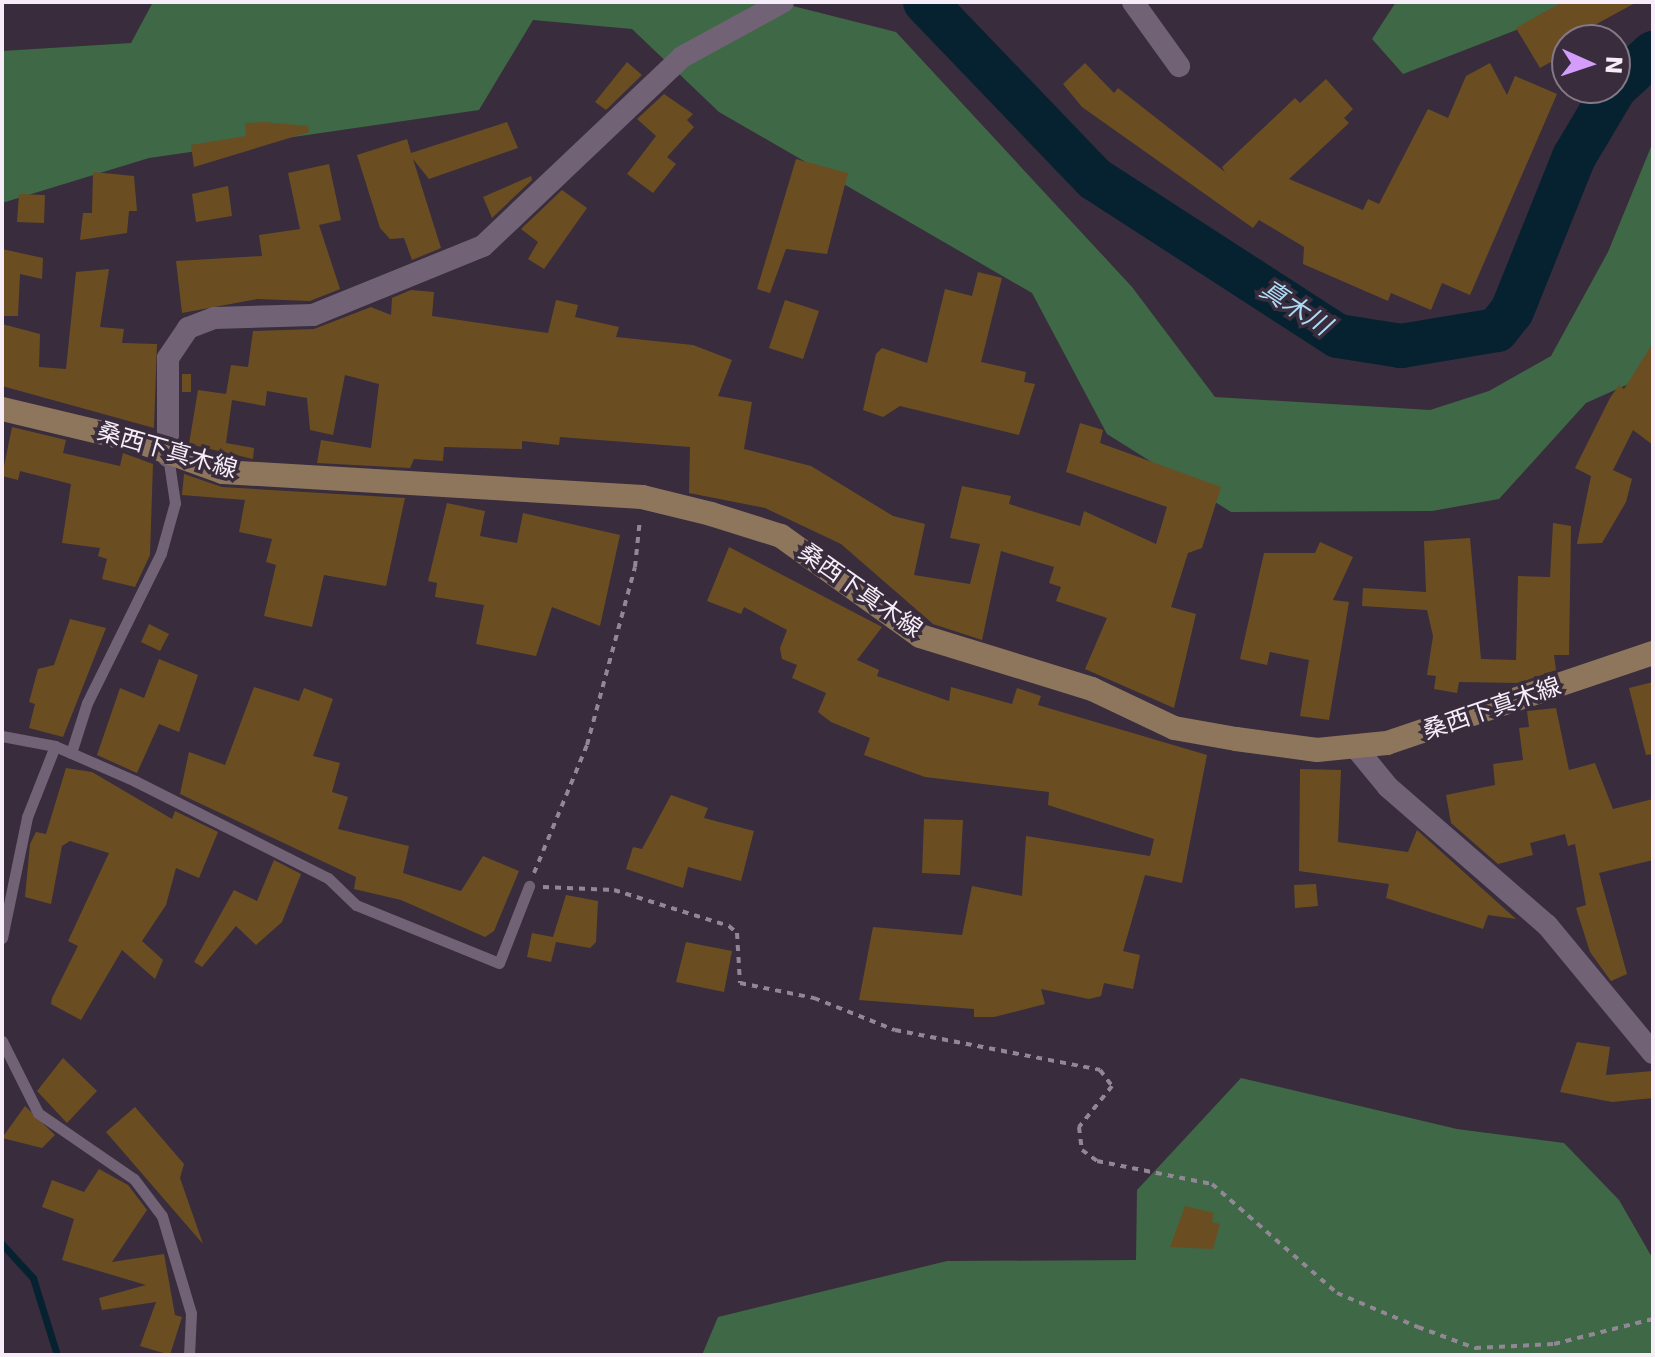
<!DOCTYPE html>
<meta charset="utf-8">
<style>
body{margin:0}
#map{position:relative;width:1655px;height:1357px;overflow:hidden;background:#392c3c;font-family:"DejaVu Sans","Noto Sans JP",sans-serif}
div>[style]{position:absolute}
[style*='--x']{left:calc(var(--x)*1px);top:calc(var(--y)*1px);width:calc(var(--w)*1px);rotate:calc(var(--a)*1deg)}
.forest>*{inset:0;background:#3e6846}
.stream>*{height:7px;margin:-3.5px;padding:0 3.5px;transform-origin:3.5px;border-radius:3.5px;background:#062230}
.river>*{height:44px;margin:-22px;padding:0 22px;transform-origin:22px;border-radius:22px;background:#062230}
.building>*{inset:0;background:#6a4e22}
.path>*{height:4px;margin-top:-2px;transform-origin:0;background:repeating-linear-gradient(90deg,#928795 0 6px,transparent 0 12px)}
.lane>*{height:11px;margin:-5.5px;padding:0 5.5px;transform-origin:5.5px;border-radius:5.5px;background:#716375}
.street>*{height:22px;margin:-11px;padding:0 11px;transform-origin:11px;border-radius:11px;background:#716375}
.secondary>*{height:24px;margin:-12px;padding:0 12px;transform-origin:12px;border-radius:12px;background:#8e765d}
span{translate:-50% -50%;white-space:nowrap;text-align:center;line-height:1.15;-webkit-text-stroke:7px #392c3c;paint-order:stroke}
.street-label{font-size:24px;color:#f6edf8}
.water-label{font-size:26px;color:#acdbf5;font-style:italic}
.frame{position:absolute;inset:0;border:4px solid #f6edf8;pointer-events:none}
.north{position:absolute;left:1551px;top:24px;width:80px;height:80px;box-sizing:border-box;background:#392c3c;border:2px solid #857987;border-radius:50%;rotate:93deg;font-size:22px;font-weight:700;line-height:32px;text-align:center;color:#f6edf8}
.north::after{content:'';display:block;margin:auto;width:28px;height:36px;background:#d49cfb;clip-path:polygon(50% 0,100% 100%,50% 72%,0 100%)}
</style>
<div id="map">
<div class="forest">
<div style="clip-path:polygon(153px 2px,777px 2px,896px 32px,1132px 287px,1215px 397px,1430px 410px,1489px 391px,1551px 356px,1608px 252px,1653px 142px,1653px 373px,1586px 403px,1499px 499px,1432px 511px,1231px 512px,1107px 434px,1032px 293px,719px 112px,632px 29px,533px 20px,479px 110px,149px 158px,2px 203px,2px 51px,131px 43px)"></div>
<div style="clip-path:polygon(1396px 2px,1588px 2px,1403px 74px,1372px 39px)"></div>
<div style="clip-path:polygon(1241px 1078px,1457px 1129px,1564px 1143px,1619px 1200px,1653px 1259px,1653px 1355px,702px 1355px,718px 1317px,947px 1261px,1136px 1260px,1137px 1190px)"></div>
</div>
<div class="stream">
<div style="--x:2;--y:1244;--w:46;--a:47.6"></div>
<div style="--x:33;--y:1278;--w:81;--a:72.7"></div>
</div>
<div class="river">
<div style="--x:925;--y:2;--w:245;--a:46.2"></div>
<div style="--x:1095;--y:179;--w:289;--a:32.9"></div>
<div style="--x:1338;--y:336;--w:64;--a:9"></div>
<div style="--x:1401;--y:346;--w:97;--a:-9.5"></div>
<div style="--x:1497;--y:330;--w:24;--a:-52"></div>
<div style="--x:1512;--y:311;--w:166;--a:-68.1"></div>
<div style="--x:1574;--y:157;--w:80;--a:-59.3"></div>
<div style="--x:1615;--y:88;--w:52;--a:-42.6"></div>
</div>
<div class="building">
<div style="clip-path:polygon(1562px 2px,1637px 2px,1567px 40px,1567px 53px,1540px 68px,1516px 28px)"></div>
<div style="clip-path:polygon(627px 62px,642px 75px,606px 110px,595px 102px)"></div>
<div style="clip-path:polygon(1085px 63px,1114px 93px,1118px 88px,1225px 172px,1222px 167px,1295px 98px,1300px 103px,1326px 79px,1353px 109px,1344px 118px,1349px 123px,1289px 179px,1363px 210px,1368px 199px,1379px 204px,1428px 109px,1448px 118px,1466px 76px,1490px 63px,1507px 95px,1515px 76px,1557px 94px,1470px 295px,1442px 283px,1431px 310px,1391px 293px,1388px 301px,1303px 264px,1304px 247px,1259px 220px,1253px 228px,1082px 107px,1063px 84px)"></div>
<div style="clip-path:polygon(664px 94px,693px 114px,687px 120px,694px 127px,667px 157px,676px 164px,653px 193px,627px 174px,656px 136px,637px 119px)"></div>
<div style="clip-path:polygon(264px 122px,308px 126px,309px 132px,194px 167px,191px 145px,246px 136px,245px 123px)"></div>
<div style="clip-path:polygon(507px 122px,518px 148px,429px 179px,413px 159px,441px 248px,412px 260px,404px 238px,390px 239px,380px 228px,357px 155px,407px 139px,411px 153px)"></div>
<div style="clip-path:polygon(796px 159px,848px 173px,827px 254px,786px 249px,770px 293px,757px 289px)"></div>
<div style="clip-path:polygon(329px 164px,341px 220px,319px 225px,340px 289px,310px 301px,257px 299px,182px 313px,176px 261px,262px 256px,259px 235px,300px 229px,288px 173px)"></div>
<div style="clip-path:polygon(93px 172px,134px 176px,137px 211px,129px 211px,127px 233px,80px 240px,83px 213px,92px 213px)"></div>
<div style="clip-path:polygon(531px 176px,532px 180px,492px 218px,483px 197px)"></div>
<div style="clip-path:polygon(228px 186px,232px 216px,196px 222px,192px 194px)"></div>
<div style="clip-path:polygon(562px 190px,587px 208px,544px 269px,528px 259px,538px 242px,521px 229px)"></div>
<div style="clip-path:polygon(19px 194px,45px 195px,44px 223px,17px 222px)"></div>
<div style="clip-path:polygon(2px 249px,43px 258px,42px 279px,20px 274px,18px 316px,2px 316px)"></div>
<div style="clip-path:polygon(109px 269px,100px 327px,124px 329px,122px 343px,157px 344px,154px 428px,2px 386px,2px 324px,40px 334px,39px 367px,66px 369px,76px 272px)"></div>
<div style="clip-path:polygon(978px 272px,1002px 278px,981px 362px,1026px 372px,1024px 382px,1035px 384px,1019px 435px,900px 406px,883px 417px,863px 410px,876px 354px,882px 348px,927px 363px,945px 289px,972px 296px)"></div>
<div style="clip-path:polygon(411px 290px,434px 292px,432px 316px,548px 333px,556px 300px,578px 305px,575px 317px,619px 327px,616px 337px,693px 345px,732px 360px,718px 396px,752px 402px,744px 449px,811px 466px,893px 516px,925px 524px,914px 575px,970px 584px,980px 544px,950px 538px,962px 486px,1011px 496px,1009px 504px,1080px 526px,1084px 511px,1156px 544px,1167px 507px,1066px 472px,1080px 423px,1103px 430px,1100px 443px,1221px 487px,1202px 548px,1188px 553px,1171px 607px,1196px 614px,1174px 708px,1085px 669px,1107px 618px,1056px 601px,1061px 587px,1049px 583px,1054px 567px,1001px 551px,982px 640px,933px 624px,841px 544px,765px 508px,689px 493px,690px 447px,560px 437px,559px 445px,522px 441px,522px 449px,444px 447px,443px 461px,414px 459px,410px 468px,317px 463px,321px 440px,371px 448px,379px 384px,345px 375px,333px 435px,310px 430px,307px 398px,267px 391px,265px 406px,232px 400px,226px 443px,254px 448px,253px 459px,189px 444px,198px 390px,226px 394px,231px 365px,248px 367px,253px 331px,314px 329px,371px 307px,391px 315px,392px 298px)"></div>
<div style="clip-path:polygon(785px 300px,819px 311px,803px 359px,769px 348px)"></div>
<div style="clip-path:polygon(1653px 343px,1653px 445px,1633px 430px,1613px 470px,1632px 479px,1626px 502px,1602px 543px,1577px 544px,1591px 476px,1575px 468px,1610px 398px,1619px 385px,1624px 389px)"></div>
<div style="clip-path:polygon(182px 374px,191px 374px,191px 392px,182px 392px)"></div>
<div style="clip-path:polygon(12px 427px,66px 440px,63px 453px,120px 466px,123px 453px,153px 464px,150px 555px,135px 587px,102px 579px,107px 559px,98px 556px,100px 548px,62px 543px,71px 484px,20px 471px,18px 480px,2px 476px)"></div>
<div style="clip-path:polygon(184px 474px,222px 487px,405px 498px,386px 586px,324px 575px,312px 627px,264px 616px,276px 565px,266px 562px,272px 539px,239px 532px,245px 500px,182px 495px)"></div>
<div style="clip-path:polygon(447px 503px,485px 511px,480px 536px,517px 543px,523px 513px,620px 535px,600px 626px,552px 607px,536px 656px,476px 644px,484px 605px,435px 597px,437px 583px,428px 581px)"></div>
<div style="clip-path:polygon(1553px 523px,1571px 526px,1569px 655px,1554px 655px,1556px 670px,1518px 683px,1459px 682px,1457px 693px,1434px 689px,1436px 676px,1427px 675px,1433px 636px,1427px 610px,1362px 606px,1363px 588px,1426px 592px,1424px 541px,1470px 538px,1481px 659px,1516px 660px,1518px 576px,1550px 577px)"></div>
<div style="clip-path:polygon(1320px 542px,1353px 557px,1333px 600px,1349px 602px,1329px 720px,1300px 716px,1309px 660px,1270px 652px,1267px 665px,1240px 659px,1264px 553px,1315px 553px)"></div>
<div style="clip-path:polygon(729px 547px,882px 627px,857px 660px,879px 670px,877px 676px,949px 701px,951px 687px,1012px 704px,1017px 688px,1041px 696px,1038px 705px,1207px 755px,1182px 883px,1145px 875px,1123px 951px,1140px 955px,1133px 989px,1104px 983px,1101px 996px,1089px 999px,1041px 989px,1045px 1004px,994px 1017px,974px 1017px,974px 1009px,859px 1000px,873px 927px,962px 935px,972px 886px,1022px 896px,1026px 836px,1150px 856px,1154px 839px,1048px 805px,1049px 792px,925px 777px,864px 755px,870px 738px,831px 722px,818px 712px,826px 693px,792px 678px,797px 665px,782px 659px,780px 648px,787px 630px,744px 607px,741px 614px,707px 601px)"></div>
<div style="clip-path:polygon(70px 619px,106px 628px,63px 737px,29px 728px,35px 704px,29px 702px,38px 669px,54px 665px)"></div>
<div style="clip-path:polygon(149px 624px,169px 634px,160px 651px,141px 642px)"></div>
<div style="clip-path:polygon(159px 659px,198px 675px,179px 732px,159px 724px,137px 773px,97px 755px,120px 688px,144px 698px)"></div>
<div style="clip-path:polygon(1653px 682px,1653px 754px,1646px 755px,1629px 688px)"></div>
<div style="clip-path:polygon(254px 687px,299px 701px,304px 688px,333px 699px,313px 756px,340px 763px,332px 792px,348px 797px,338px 829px,409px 846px,403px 873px,461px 891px,483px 856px,519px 871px,494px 931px,485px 937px,401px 900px,354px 889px,356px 877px,180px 794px,189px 752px,225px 765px)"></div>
<div style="clip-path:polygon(1556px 708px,1569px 770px,1595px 763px,1613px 809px,1653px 799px,1653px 860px,1599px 873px,1627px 974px,1611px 981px,1590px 952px,1576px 908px,1586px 905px,1575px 844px,1568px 846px,1565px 834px,1530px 843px,1533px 855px,1498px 864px,1451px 823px,1446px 795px,1495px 785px,1493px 764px,1523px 760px,1519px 728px,1529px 727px,1527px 711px)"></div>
<div style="clip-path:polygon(66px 768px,92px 772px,172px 819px,175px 811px,218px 832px,199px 878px,176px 868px,166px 905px,142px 941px,163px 960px,155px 979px,122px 950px,81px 1020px,51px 1004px,52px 998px,78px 946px,68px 941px,109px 853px,70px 841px,62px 846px,51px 904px,25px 897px,30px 844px,36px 832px,46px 834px)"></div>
<div style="clip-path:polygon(1300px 769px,1341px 770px,1338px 842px,1408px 852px,1417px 830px,1516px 919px,1488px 915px,1483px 929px,1386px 898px,1389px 884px,1299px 871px)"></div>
<div style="clip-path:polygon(671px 795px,708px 808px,704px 818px,754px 831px,741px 881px,688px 867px,683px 888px,626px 869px,633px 847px,642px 849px)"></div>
<div style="clip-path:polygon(924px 819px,963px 820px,960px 875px,922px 873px)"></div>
<div style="clip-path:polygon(274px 860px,301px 874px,282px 922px,256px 945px,236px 926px,202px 967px,194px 962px,234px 890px,257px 901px)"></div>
<div style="clip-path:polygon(1316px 884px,1318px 906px,1295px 908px,1294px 885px)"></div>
<div style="clip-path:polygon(566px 895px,598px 901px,596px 942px,590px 948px,556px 942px,551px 962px,527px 957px,532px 933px,553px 937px)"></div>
<div style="clip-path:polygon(686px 942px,732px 951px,724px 992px,676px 982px)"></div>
<div style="clip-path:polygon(1577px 1042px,1610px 1047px,1606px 1075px,1653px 1071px,1653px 1098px,1612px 1102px,1560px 1092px)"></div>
<div style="clip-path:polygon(63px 1058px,97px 1091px,67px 1123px,37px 1091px)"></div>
<div style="clip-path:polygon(25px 1106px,55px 1135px,42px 1148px,2px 1138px)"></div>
<div style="clip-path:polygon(135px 1107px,184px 1164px,180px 1178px,203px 1244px,106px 1132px)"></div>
<div style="clip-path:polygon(99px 1169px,128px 1185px,147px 1210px,112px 1262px,164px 1254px,175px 1315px,182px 1317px,170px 1355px,140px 1346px,156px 1302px,102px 1310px,99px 1298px,146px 1285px,62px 1260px,74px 1219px,42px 1207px,52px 1180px,84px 1192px)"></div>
<div style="clip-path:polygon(1185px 1206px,1214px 1213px,1212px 1222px,1220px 1224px,1213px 1249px,1170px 1247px)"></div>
</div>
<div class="path">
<div style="--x:534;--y:873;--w:139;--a:-67.5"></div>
<div style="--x:587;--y:745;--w:184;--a:-74.9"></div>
<div style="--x:635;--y:567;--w:48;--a:-84.1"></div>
<div style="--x:543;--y:887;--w:71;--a:2.4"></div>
<div style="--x:614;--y:890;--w:121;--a:17.4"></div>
<div style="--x:729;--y:926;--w:11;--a:41"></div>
<div style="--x:737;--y:933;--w:50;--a:86.6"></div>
<div style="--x:740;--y:983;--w:76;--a:11.5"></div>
<div style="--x:814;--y:998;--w:87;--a:21.6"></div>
<div style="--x:895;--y:1030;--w:209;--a:11"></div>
<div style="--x:1100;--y:1070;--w:20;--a:53"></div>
<div style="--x:1112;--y:1086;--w:53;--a:128.8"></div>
<div style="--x:1079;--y:1127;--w:23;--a:83"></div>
<div style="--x:1082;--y:1150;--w:19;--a:36"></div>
<div style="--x:1097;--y:1161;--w:117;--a:11.3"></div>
<div style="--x:1212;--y:1184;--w:166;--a:41.1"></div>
<div style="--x:1337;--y:1293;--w:88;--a:22.8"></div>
<div style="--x:1418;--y:1327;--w:61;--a:20.2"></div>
<div style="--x:1475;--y:1348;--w:79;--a:-2.9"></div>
<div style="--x:1554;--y:1344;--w:102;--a:-14.2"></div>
</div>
<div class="lane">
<div style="--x:2;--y:736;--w:54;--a:10.7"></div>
<div style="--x:55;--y:746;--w:87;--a:23.6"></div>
<div style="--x:135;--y:781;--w:216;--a:26.7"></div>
<div style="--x:328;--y:878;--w:39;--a:44"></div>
<div style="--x:356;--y:905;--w:154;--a:22.1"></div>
<div style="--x:499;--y:963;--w:83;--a:-68.7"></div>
<div style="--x:71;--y:753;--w:52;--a:-72.3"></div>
<div style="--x:87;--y:703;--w:167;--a:-63.7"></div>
<div style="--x:161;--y:553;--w:52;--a:-74.4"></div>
<div style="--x:175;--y:503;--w:48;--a:-98.5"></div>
<div style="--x:2;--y:938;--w:124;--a:-78.3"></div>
<div style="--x:27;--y:817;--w:76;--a:-68.5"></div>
<div style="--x:2;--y:1041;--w:80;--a:63.4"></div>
<div style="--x:38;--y:1113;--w:116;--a:34.5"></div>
<div style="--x:134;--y:1179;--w:46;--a:52.9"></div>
<div style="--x:162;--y:1216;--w:101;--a:73.4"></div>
<div style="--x:191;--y:1313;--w:42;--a:92.7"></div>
</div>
<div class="street">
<div style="--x:1133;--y:2;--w:79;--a:54.3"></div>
<div style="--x:168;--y:456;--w:98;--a:-90"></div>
<div style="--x:168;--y:358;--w:36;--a:-56"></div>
<div style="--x:188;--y:328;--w:28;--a:-21"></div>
<div style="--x:214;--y:318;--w:99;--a:-1.7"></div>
<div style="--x:313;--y:315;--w:183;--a:-22.1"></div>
<div style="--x:483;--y:246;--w:274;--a:-43.5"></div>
<div style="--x:682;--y:57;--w:115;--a:-28.6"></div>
<div style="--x:1356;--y:748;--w:50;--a:50.6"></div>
<div style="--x:1388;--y:787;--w:211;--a:41"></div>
<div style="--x:1547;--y:925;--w:166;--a:50.4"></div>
</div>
<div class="secondary">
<div style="--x:2;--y:409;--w:142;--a:13.4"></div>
<div style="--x:140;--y:442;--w:88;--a:19.9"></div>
<div style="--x:223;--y:472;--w:420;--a:3.4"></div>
<div style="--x:642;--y:497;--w:71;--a:13.8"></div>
<div style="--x:711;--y:514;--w:73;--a:17.4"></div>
<div style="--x:781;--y:536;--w:171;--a:35.7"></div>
<div style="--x:920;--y:636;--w:180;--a:17.1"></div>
<div style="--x:1092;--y:689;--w:91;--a:25.4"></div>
<div style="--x:1174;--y:728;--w:63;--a:10.1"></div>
<div style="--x:1236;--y:739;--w:82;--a:7.7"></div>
<div style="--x:1317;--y:750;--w:70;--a:-5.7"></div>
<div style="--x:1387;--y:743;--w:281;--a:-18.7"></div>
</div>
<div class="street-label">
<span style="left:167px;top:451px;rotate:16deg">桑西下真木線</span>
<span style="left:860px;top:591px;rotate:35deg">桑西下真木線</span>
<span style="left:1492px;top:709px;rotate:-19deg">桑西下真木線</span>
</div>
<div class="water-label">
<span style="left:1295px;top:308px;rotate:33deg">真木川</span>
</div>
<div class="frame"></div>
<div class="north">N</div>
</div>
